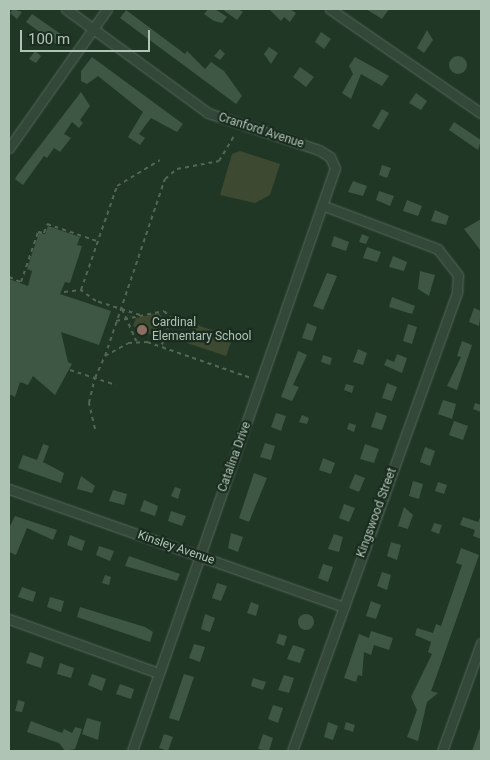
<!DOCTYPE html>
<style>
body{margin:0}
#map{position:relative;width:490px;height:760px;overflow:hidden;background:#213726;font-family:Roboto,sans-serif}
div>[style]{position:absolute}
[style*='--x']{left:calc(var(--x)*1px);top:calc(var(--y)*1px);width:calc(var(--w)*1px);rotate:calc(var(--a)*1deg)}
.green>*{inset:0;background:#3d4a31}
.building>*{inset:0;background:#3d5744}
.round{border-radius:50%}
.path>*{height:2px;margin-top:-1px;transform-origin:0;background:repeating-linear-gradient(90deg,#546651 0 4px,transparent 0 8px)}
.roads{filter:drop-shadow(0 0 1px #55685a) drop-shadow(0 0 1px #55685a)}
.street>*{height:9px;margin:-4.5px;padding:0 4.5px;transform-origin:4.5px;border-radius:4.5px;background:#344839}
.dots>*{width:14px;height:14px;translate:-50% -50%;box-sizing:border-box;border:2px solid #1a2c1f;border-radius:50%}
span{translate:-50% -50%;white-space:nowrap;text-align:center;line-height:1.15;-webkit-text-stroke:4.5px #1a2c1f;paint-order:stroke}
.street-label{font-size:12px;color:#afc4b5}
.poi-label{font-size:12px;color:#afc4b5}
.left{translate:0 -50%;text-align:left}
.frame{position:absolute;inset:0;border:10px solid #afc4b5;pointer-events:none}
.scale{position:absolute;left:20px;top:30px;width:130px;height:22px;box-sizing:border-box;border:2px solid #afc4b5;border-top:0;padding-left:6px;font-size:15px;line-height:18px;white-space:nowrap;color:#afc4b5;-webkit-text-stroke:4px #1a2c1f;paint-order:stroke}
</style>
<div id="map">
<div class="green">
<div style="clip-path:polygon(240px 151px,280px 164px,270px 195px,255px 203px,220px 195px,232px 154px)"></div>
<div style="clip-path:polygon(159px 313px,165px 321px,159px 339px,133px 326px,136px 318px)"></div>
<div style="clip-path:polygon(194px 324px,233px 337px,226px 356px,187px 343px)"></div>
</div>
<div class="building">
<div style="clip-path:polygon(13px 9px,22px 12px,17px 19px,10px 13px)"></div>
<div style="clip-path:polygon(208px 9px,215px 9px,227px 17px,222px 23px,214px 21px,204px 14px)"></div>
<div style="clip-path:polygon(222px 9px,238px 9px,243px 12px,237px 20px)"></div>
<div style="clip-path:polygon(269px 9px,290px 9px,296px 13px,290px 22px,284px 17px,281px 21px)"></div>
<div style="clip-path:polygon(366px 9px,389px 9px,382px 19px)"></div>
<div style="clip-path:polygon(126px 10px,185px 54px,187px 51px,205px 69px,211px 62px,224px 71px,242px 96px,236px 104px,120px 18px)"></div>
<div style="clip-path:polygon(32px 14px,65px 37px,59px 46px,26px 22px)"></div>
<div style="clip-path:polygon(427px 30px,433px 40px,424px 53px,417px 48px)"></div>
<div style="clip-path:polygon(321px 32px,331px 39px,324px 49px,315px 42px)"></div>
<div style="clip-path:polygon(269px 47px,278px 53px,271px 64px,264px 54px)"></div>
<div style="clip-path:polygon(220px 49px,225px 54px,220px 60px,214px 56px)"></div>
<div style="clip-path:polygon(35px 51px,41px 56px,36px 63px,29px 59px)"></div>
<div class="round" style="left:449px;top:56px;width:18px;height:18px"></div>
<div style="clip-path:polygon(92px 57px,183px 124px,177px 132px,151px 118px,139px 134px,145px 138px,140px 145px,128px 137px,143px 112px,98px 76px,87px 84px,81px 81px,81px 71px)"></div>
<div style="clip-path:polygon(355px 57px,389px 76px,382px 86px,361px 74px,351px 99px,342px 93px,353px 74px,349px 66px)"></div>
<div style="clip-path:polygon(300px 67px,314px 77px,306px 87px,293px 77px)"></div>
<div style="clip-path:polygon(81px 92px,90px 106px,80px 120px,83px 123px,79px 128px,72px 122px,64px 134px,71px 138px,60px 152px,54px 148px,47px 158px,44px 156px,23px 185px,15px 179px,18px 174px)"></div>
<div style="clip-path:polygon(416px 93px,427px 101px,421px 110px,409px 103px)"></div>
<div style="clip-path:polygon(382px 109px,389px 113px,379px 130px,372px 126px)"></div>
<div style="clip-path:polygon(454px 122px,481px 140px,478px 150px,449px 130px)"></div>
<div style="clip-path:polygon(382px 165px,391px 168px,387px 178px,379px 175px)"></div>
<div style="clip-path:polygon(353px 181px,367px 186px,363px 196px,348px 192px)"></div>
<div style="clip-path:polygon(379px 191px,394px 196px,390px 206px,376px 200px)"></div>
<div style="clip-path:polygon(407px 200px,422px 206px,418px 216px,403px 211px)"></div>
<div style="clip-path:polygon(435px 210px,449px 216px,446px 225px,431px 221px)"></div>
<div style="clip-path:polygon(481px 219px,481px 251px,464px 229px)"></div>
<div style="clip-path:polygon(48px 226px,80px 237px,77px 245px,82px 246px,70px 283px,65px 282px,60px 294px,111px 311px,99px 345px,61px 332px,68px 362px,72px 364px,55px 395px,33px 376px,28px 385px,20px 382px,15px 397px,9px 394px,9px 279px,28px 286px,32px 271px,27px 269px,39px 233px,45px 234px)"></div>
<div style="clip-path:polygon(362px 234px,369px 237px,366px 244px,359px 242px)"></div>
<div style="clip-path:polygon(334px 236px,349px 242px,346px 251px,331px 246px)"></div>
<div style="clip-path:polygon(367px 247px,381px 252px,377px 262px,363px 258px)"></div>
<div style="clip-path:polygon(393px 256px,407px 262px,404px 271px,389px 267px)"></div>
<div style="clip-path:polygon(420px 271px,435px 275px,429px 296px,418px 289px)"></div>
<div style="clip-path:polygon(327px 273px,337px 276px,323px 310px,313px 306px)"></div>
<div style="clip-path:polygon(392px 297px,415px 306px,412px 314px,389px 307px)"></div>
<div style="clip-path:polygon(474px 308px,481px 311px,479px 326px,469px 322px)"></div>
<div style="clip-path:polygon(307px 323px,317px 327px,312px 341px,302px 338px)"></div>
<div style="clip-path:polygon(408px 324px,417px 327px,412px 344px,403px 341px)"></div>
<div style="clip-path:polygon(462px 341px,472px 345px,457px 390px,447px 386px,461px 357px,457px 356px)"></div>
<div style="clip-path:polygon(358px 349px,367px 353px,363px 365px,353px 362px)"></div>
<div style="clip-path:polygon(298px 351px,307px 355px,293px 385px,299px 387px,292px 401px,281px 397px)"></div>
<div style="clip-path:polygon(397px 354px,407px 358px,402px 373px,384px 365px,387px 359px,394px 362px)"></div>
<div style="clip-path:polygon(323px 355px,332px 358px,330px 365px,321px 362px)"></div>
<div style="clip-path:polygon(387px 383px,397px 387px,392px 401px,382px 398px)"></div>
<div style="clip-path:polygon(346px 384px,354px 386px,352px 393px,344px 390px)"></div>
<div style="clip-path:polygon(443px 400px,456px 404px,452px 419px,438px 414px)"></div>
<div style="clip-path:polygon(475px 403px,481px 405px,481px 412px,473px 409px)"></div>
<div style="clip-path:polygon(376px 412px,387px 416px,382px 430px,371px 427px)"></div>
<div style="clip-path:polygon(276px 413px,286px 416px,281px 431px,271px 427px)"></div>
<div style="clip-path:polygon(302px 415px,309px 418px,307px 424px,299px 422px)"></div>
<div style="clip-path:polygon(454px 421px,468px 426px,463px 440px,449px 435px)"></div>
<div style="clip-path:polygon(349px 423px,356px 425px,354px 432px,347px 429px)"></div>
<div style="clip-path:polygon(265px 443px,275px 446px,271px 460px,260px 457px)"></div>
<div style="clip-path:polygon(43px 444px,49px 446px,43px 462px,64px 473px,61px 483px,18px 468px,23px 455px,37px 460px)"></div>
<div style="clip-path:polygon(365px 444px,379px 449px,374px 463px,360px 459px)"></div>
<div style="clip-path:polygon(425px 447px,435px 451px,430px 466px,420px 462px)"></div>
<div style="clip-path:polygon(323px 458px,335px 463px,331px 474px,319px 470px)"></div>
<div style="clip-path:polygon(254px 473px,267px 478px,249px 522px,239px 518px)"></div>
<div style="clip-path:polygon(355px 474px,365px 478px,359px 492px,349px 488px)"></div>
<div style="clip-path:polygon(81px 476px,95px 486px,92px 493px,77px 489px)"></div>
<div style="clip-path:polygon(413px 481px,423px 484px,419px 499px,409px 496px)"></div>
<div style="clip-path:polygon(438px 482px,447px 485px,444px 494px,435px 491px)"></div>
<div style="clip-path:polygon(175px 487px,181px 489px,178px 499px,171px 496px)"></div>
<div style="clip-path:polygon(113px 490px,127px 494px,124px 505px,109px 501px)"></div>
<div style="clip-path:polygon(144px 500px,158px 506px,155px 516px,140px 511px)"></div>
<div style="clip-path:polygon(344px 504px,355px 508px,349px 522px,339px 518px)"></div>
<div style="clip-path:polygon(404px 507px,413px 515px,408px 529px,398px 526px)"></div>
<div style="clip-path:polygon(171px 511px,186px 516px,182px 526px,168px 521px)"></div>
<div style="clip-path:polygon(481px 515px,481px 539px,473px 536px,475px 530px,460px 525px,463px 517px,478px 522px)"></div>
<div style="clip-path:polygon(15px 516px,57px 530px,53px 540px,27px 528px,16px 555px,9px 552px,9px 528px)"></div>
<div style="clip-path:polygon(434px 523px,442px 525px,439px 534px,431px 531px)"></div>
<div style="clip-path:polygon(231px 533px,243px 537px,238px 552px,228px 548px)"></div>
<div style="clip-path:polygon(334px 534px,343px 537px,339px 552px,328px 549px)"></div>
<div style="clip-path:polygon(70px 535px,85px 541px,82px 551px,67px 545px)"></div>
<div style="clip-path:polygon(391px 542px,401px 545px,397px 560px,387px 556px)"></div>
<div style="clip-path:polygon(99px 546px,114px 551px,110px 561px,96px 555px)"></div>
<div style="clip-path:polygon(461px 548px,479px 555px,433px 686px,431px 691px,438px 693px,427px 702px,418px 741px,407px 737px,417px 710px,411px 697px,432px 654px,428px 652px,431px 642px,415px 635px,417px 628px,433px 633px,436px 624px,441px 626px,462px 565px,456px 563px)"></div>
<div style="clip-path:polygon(129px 556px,180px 574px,177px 581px,125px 566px)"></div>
<div style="clip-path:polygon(323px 564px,333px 567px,328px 582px,318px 578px)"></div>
<div style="clip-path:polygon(382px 572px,391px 575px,387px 590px,377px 586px)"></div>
<div style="clip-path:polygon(105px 575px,111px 577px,109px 585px,102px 583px)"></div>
<div style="clip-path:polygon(217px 583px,227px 586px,221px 601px,212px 598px)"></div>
<div style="clip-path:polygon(22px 587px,36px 592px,33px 602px,18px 597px)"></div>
<div style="clip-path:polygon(50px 597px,64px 601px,61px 612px,47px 607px)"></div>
<div style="clip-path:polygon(371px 601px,381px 605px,376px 619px,366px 616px)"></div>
<div style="clip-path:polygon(251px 602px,259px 605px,256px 616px,247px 613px)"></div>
<div style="clip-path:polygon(80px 607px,145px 627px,153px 632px,150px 642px,77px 617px)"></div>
<div class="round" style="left:298px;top:614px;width:16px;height:16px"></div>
<div style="clip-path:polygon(205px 614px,215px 618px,210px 632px,201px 629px)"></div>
<div style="clip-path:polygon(371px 631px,393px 638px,389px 650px,374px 645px,371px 655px,364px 652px,362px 676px,358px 675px,356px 682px,344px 678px,359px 634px,369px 638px)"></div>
<div style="clip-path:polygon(279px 634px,287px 636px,284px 646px,276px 643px)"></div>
<div style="clip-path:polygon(194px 644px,205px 647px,200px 662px,189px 658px)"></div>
<div style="clip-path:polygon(293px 645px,305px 649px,300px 663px,287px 659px)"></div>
<div style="clip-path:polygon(30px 652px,44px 657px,41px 668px,26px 663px)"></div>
<div style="clip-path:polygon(60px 663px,74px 668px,71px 678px,57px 674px)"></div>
<div style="clip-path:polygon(92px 674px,106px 679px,102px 691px,88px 685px)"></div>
<div style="clip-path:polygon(184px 674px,194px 677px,179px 721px,169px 718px)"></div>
<div style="clip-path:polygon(284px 675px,294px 678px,289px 693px,278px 690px)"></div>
<div style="clip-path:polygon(253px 678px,266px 682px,263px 690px,251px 686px)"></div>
<div style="clip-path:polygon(120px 684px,134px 689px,131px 699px,116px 694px)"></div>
<div style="clip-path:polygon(18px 700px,25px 702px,22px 712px,15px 711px)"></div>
<div style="clip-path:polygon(273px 705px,283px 708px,278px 723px,268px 719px)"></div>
<div style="clip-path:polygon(87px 718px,101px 722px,98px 740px,82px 734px)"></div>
<div style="clip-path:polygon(31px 721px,62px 733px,64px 729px,72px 733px,75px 727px,82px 729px,75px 749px,65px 751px,59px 743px,27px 732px)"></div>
<div style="clip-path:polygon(328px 722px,338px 726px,333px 740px,324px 737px)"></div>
<div style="clip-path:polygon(346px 722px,355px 725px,353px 732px,344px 729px)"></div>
<div style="clip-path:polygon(480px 728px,481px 751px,472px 751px)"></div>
<div style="clip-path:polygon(164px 734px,173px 737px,168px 751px,159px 748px)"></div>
<div style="clip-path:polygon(263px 734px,273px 738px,269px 751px,258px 749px)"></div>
</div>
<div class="path">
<div style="--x:9;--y:277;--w:13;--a:23"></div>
<div style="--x:21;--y:282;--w:53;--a:-71.2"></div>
<div style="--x:38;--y:232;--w:6;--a:9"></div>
<div style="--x:44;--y:233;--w:9;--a:-72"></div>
<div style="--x:47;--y:224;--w:53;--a:18.8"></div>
<div style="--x:64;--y:292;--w:17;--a:-7"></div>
<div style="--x:122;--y:309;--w:35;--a:66"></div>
<div style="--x:140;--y:315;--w:46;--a:-162.3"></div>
<div style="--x:96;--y:301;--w:19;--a:-144"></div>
<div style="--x:81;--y:290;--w:110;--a:-70.9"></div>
<div style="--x:117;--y:186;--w:50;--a:-31.2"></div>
<div style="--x:116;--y:321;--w:49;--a:-11.8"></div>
<div style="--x:164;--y:311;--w:10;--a:45"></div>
<div style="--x:171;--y:318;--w:31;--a:109"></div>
<div style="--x:105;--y:356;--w:187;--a:-71.3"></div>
<div style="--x:165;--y:179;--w:16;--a:-40"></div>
<div style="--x:177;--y:169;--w:43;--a:-10.8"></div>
<div style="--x:219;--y:161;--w:31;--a:-59"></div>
<div style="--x:70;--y:370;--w:48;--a:18.1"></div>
<div style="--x:95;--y:429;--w:27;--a:-103"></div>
<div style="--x:89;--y:403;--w:26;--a:-77"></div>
<div style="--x:95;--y:378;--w:24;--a:-66"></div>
<div style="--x:105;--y:356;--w:26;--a:-29"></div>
<div style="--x:128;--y:343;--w:19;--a:-3"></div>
<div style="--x:147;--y:342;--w:110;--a:19.1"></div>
</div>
<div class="roads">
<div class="street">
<div style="--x:66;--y:9;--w:176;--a:36.2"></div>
<div style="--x:208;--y:113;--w:117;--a:18.4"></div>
<div style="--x:319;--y:150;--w:13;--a:32"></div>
<div style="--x:330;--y:157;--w:12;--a:66"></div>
<div style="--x:335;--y:168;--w:617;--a:109.2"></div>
<div style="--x:330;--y:9;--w:183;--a:34.6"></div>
<div style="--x:9;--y:148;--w:170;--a:-54.8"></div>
<div style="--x:9;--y:489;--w:355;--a:19.4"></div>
<div style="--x:9;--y:619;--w:158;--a:19.9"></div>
<div style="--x:292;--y:751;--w:488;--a:-70.2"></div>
<div style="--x:457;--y:292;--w:17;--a:-87"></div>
<div style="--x:458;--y:275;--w:33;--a:-128"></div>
<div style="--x:438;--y:249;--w:122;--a:-159.3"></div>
<div style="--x:442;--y:751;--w:115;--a:-70.1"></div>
</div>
</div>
<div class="dots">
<div style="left:142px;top:330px;background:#8d6e63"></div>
</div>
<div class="street-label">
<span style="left:261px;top:131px;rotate:18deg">Cranford Avenue</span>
<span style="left:235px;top:457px;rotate:-70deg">Catalina Drive</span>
<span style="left:377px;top:513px;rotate:-70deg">Kingswood Street</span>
<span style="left:176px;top:548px;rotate:19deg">Kinsley Avenue</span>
</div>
<div class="poi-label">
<span class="left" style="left:152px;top:330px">Cardinal<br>Elementary School</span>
</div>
<div class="frame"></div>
<div class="scale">100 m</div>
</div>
